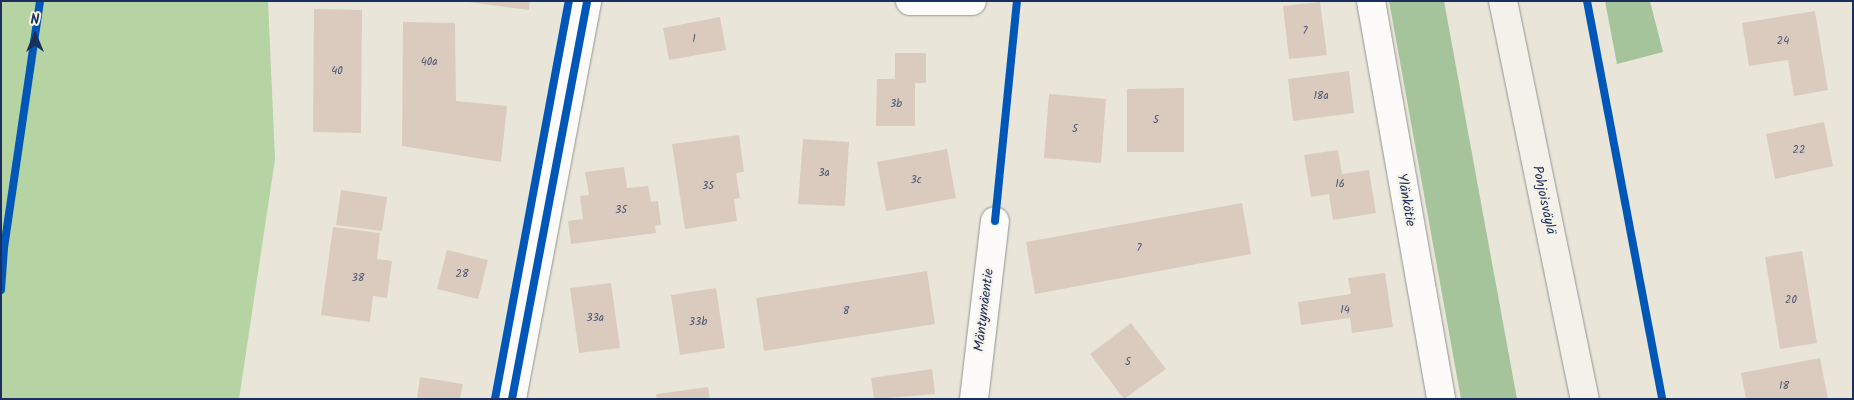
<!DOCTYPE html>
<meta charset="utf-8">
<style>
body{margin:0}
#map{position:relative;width:1854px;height:400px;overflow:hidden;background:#e9e6d9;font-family:Kalam,sans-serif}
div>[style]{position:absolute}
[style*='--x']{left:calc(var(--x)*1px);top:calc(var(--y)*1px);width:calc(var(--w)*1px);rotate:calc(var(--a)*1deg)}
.green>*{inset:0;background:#b5d3a3}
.forest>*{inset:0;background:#a6c49b}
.building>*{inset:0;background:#dacbbe}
.roads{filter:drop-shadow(0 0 1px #939595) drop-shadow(0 0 1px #939595)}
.minor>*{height:28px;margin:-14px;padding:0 14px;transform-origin:14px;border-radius:14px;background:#fcfbf9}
.secondary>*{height:28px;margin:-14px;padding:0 14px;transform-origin:14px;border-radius:14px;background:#f4f1eb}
.cycleway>*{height:8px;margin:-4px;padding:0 4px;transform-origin:4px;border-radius:4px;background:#0057b8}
span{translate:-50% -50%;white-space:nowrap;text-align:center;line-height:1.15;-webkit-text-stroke:4px #f7f3e8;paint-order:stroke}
.number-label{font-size:11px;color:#4b5676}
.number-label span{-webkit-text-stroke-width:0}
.street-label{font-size:14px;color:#1b2f5e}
.frame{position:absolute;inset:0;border:2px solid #1b2f5e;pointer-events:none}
.north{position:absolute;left:10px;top:10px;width:50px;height:50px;-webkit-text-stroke:4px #f7f3e8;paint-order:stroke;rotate:0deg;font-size:14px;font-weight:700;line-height:20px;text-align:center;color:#1b2f5e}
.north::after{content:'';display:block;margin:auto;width:18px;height:22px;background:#1b2f5e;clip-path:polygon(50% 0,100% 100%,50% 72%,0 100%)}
</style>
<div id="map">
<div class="green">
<div style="clip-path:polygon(1px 1px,268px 1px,275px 159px,239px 399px,1px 399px)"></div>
</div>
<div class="forest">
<div style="clip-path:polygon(1389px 1px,1444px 1px,1517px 399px,1461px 399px)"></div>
<div style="clip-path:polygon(1605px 1px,1650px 1px,1663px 52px,1617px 64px)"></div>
</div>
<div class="building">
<div style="clip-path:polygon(461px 1px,530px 1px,529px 10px)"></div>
<div style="clip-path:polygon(1320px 2px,1327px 55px,1289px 59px,1283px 6px)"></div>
<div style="clip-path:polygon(314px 9px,362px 10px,361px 133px,313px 132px)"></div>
<div style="clip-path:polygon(1815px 11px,1828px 90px,1794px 96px,1788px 60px,1749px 66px,1742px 23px)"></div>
<div style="clip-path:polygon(720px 17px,726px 50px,669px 60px,663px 28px)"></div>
<div style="clip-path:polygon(403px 22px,455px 23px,456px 101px,507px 106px,501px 162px,402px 146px)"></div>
<div style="clip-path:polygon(895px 53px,926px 53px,926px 83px,915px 83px,915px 126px,876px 126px,877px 79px,895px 79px)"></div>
<div style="clip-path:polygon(1349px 71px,1354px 113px,1293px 121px,1288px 79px)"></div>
<div style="clip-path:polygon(1184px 88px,1184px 152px,1127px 152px,1127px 89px)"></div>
<div style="clip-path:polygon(1049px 94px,1106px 99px,1101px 163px,1044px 158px)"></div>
<div style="clip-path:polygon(1824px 122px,1833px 166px,1775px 179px,1766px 134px)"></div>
<div style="clip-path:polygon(739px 135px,744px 172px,736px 173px,740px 198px,734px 199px,737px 221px,685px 229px,672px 144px)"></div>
<div style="clip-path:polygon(803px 139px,849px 142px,845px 206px,798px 204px)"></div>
<div style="clip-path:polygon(947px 149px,956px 198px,886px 211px,877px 162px)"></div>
<div style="clip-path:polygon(1338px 150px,1342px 174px,1369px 170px,1376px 213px,1333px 220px,1329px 194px,1311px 197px,1304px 155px)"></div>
<div style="clip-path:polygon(624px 167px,627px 188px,648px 186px,651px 202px,658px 201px,661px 225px,655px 226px,656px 233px,571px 244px,568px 221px,583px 219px,580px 196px,589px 195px,585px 172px)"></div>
<div style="clip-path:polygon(341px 190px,387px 197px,382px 231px,336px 225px)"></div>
<div style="clip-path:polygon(1242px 203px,1251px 254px,1035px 294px,1026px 242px)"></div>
<div style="clip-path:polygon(333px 227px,380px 233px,377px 259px,392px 261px,387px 298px,373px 296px,370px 322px,321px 315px)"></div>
<div style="clip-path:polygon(447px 250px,488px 260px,478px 299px,437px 289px)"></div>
<div style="clip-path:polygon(1802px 251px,1817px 343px,1780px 349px,1765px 257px)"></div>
<div style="clip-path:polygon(927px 271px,935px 324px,764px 351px,756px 298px)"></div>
<div style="clip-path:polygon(1385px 273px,1393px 327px,1352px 333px,1350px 318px,1301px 325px,1298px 302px,1351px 294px,1348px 278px)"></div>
<div style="clip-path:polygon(611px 283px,620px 348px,579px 353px,570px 288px)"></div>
<div style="clip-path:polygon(716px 288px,725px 348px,680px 355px,671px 295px)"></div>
<div style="clip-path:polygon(1131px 323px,1166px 369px,1124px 399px,1090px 354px)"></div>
<div style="clip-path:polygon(1820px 358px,1828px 399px,1746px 399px,1741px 373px)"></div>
<div style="clip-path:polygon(932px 369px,935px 394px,874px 399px,871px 378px)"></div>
<div style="clip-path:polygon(420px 377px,463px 384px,460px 399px,417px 399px)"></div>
<div style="clip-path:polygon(708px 387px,710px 399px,657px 399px,656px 394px)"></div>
</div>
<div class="roads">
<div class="minor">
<div style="--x:910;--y:1;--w:62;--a:0"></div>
<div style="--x:1371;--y:1;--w:404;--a:80"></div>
<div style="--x:512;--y:399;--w:405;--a:-79.3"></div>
<div style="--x:974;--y:399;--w:179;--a:-83.3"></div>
</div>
<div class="secondary">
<div style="--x:1503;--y:1;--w:406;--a:78.4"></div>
</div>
</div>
<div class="cycleway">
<div style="--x:1587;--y:1;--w:405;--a:79.3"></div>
<div style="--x:995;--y:221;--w:221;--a:-84.3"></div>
<div style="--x:1;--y:290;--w:42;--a:-85.9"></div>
<div style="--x:4;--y:248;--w:250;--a:-81.7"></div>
<div style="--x:495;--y:399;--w:405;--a:-79.5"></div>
<div style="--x:512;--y:399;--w:405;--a:-79.3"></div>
</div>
<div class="number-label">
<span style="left:1305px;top:31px">7</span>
<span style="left:694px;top:39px">1</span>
<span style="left:1783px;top:41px">24</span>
<span style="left:429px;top:62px">40a</span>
<span style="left:337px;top:71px">40</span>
<span style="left:1321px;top:96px">18a</span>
<span style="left:896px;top:104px">3b</span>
<span style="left:1156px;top:120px">5</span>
<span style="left:1075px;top:129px">5</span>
<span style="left:1799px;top:150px">22</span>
<span style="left:824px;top:173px">3a</span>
<span style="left:916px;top:180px">3c</span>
<span style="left:1340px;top:184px">16</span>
<span style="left:708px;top:186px">35</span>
<span style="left:621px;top:210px">35</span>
<span style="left:1139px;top:248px">7</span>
<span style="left:462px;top:274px">28</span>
<span style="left:358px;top:278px">38</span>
<span style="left:1791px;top:300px">20</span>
<span style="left:1345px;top:310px">14</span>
<span style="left:846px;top:311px">8</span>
<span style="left:595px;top:318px">33a</span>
<span style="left:698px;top:322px">33b</span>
<span style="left:1128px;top:362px">5</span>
<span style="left:1784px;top:386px">18</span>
</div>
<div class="street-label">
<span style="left:1406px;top:200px;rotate:80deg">Ylänkötie</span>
<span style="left:1544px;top:200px;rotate:78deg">Pohjoisväylä</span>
<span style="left:984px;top:310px;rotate:-83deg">Mäntymäentie</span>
</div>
<div class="frame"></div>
<div class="north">N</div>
</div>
